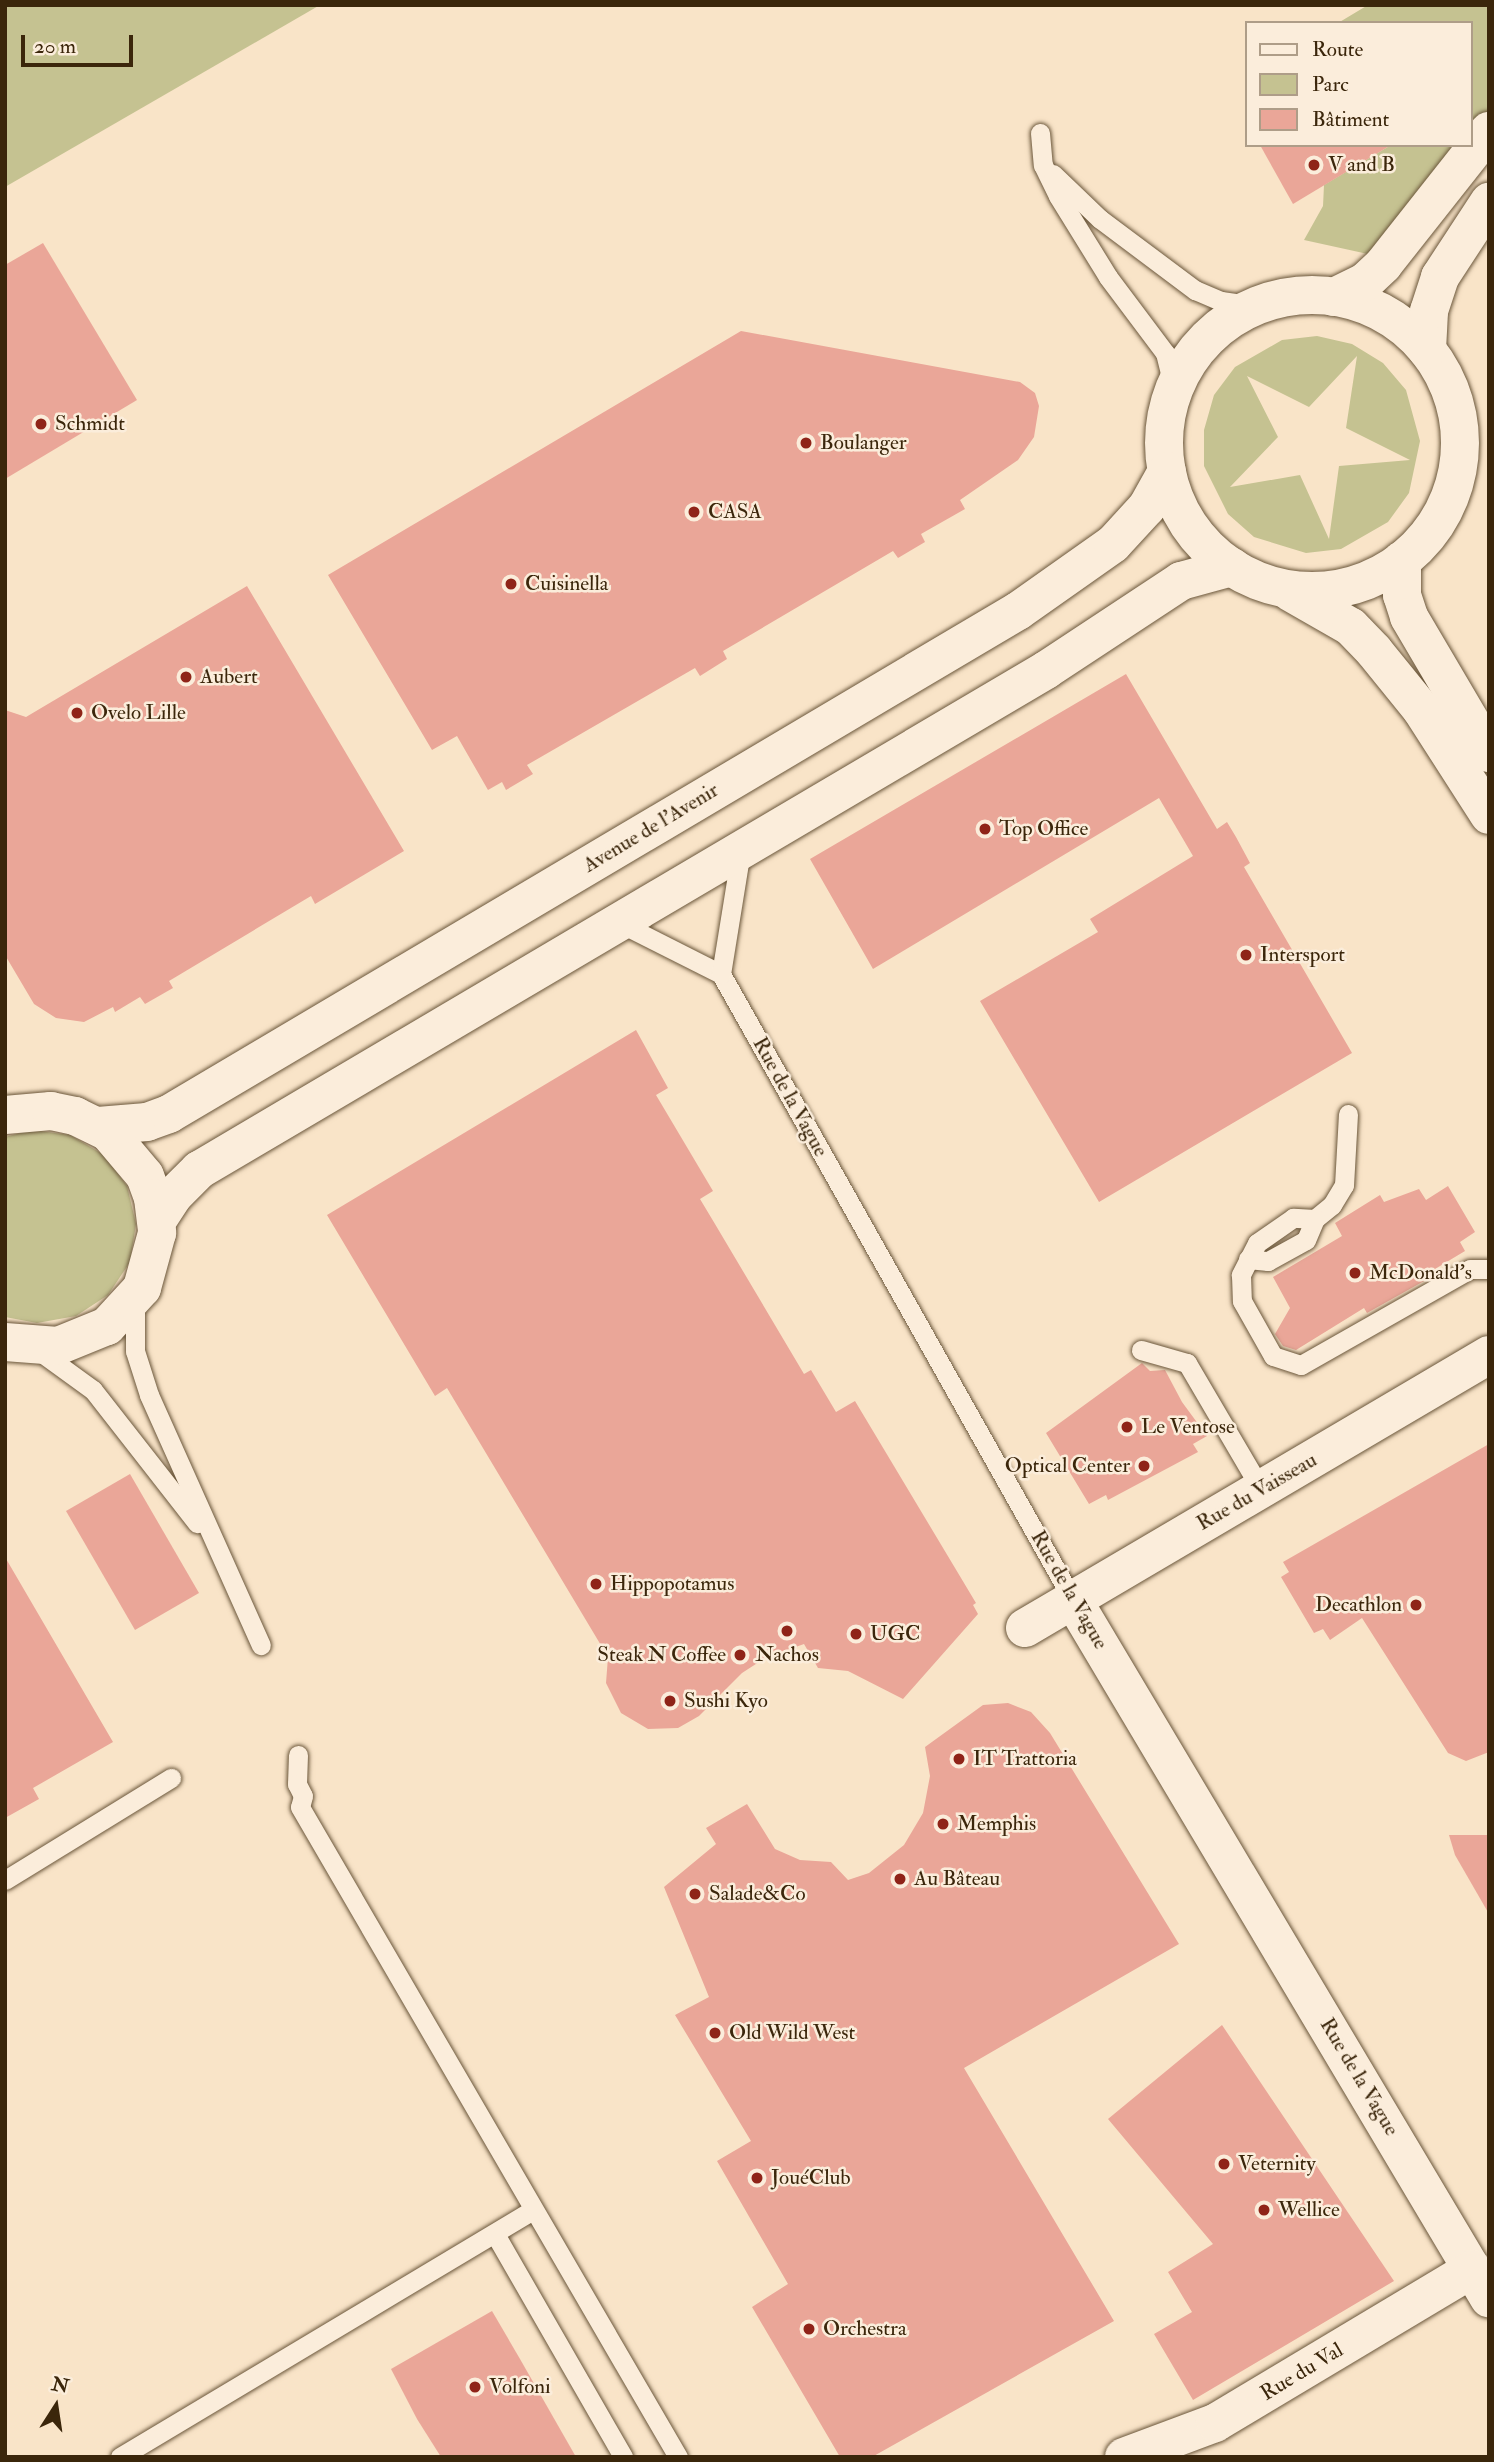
<!DOCTYPE html>
<meta charset="utf-8">
<style>
body{margin:0}
#map{position:relative;width:1494px;height:2462px;overflow:hidden;background:#f9e4c8;font-family:"IM FELL Double Pica",serif}
div>[style]{position:absolute}
[style*='--x']{left:calc(var(--x)*1px);top:calc(var(--y)*1px);width:calc(var(--w)*1px);rotate:calc(var(--a)*1deg)}
.green>*{inset:0;background:#c5c291}
.building>*{inset:0;background:#eaa698}
.roads{filter:drop-shadow(0 0 2px #6a563a) drop-shadow(0 0 2px #6a563a)}
.lane>*{height:19px;margin:-9.5px;padding:0 9.5px;transform-origin:9.5px;border-radius:9.5px;background:#fbeddb}
.street>*{height:38px;margin:-19px;padding:0 19px;transform-origin:19px;border-radius:19px;background:#fbeddb}
.secondary>*{height:38px;margin:-19px;padding:0 19px;transform-origin:19px;border-radius:19px;background:#fbeddb}
.secondary>.ring{margin:-19px;padding:0;box-sizing:content-box;background:none;border:38px solid #fbeddb;border-radius:50%}
.dots>*{width:19px;height:19px;translate:-50% -50%;box-sizing:border-box;border:4px solid #fbeddb;border-radius:50%}
span{translate:-50% -50%;white-space:nowrap;text-align:center;line-height:1.15;-webkit-text-stroke:5px #fbeddb;paint-order:stroke}
.poi-label{font-size:21px;color:#3b260b}
.left{translate:0 -50%;text-align:left}
.right{translate:-100% -50%;text-align:right}
.street-label{font-size:21px;color:#3b260b}
.frame{position:absolute;inset:0;border:7px solid #3b260b;pointer-events:none}
.legend{position:absolute;left:1245px;top:21px;width:228px;height:126px;box-sizing:border-box;background:#fbeddb;border:2px solid #ae9d88;margin:0;padding:9px 12px;list-style:none;font-size:21px;color:#3b260b}
.legend li{display:flex;align-items:center;gap:14px;height:35px}
.legend b{width:35px;border:2px solid #ae9d88}
.north{position:absolute;left:21px;top:2371px;width:70px;height:70px;-webkit-text-stroke:5px #fbeddb;paint-order:stroke;rotate:12deg;font-size:19px;font-weight:700;line-height:28px;text-align:center;color:#3b260b}
.north::after{content:'';display:block;margin:auto;width:24px;height:32px;background:#3b260b;clip-path:polygon(50% 0,100% 100%,50% 72%,0 100%)}
.scale{position:absolute;left:21px;top:35px;width:112px;height:32px;box-sizing:border-box;border:4px solid #3b260b;border-top:0;padding-left:9px;font-size:21px;line-height:24px;white-space:nowrap;color:#3b260b;-webkit-text-stroke:5px #fbeddb;paint-order:stroke}
</style>
<div id="map">
<div class="green">
<div style="clip-path:polygon(5px 5px,320px 5px,5px 187px)"></div>
<div style="clip-path:polygon(1368px 5px,1489px 5px,1489px 109px,1471px 132px,1471px 23px,1338px 23px)"></div>
<div style="clip-path:polygon(1391px 145px,1461px 145px,1377px 256px,1304px 240px,1323px 206px,1324px 185px)"></div>
<div style="clip-path:polygon(evenodd,1317px 336px,1352px 344px,1383px 363px,1406px 390px,1420px 441px,1409px 493px,1388px 522px,1341px 549px,1306px 553px,1254px 537px,1228px 514px,1204px 466px,1204px 430px,1214px 395px,1235px 367px,1282px 340px,1317px 336px,1357px 356px,1346px 428px,1410px 460px,1339px 466px,1329px 539px,1300px 475px,1230px 487px,1278px 437px,1247px 376px,1309px 407px,1357px 356px)"></div>
<div style="clip-path:polygon(32px 1130px,70px 1135px,104px 1155px,127px 1186px,136px 1224px,130px 1262px,108px 1295px,76px 1316px,37px 1323px,5px 1317px,5px 1137px)"></div>
</div>
<div class="building">
<div style="clip-path:polygon(1260px 145px,1391px 145px,1293px 204px)"></div>
<div style="clip-path:polygon(43px 243px,137px 400px,5px 479px,5px 265px)"></div>
<div style="clip-path:polygon(741px 331px,1020px 382px,1035px 393px,1039px 406px,1034px 437px,1018px 460px,960px 500px,965px 509px,921px 534px,925px 542px,898px 558px,893px 551px,723px 651px,727px 659px,700px 676px,695px 668px,527px 765px,533px 774px,506px 790px,502px 782px,488px 790px,457px 736px,432px 750px,328px 575px)"></div>
<div style="clip-path:polygon(247px 586px,404px 851px,315px 904px,311px 896px,169px 981px,173px 988px,145px 1004px,140px 997px,115px 1012px,113px 1007px,84px 1022px,56px 1018px,34px 1004px,5px 955px,5px 710px,26px 717px)"></div>
<div style="clip-path:polygon(1126px 674px,1217px 829px,1227px 822px,1236px 837px,1250px 863px,1244px 867px,1352px 1053px,1099px 1202px,980px 1001px,1098px 932px,1090px 919px,1193px 856px,1159px 798px,873px 969px,810px 859px)"></div>
<div style="clip-path:polygon(636px 1030px,668px 1088px,656px 1095px,713px 1191px,700px 1199px,715px 1224px,804px 1374px,811px 1370px,836px 1412px,855px 1401px,976px 1603px,973px 1605px,978px 1614px,903px 1699px,848px 1671px,818px 1668px,804px 1644px,765px 1658px,742px 1673px,699px 1716px,678px 1728px,648px 1729px,621px 1713px,606px 1683px,608px 1657px,447px 1388px,435px 1396px,327px 1215px)"></div>
<div style="clip-path:polygon(1448px 1186px,1475px 1232px,1460px 1242px,1465px 1251px,1430px 1272px,1433px 1276px,1367px 1313px,1364px 1308px,1296px 1350px,1283px 1346px,1275px 1334px,1290px 1308px,1273px 1277px,1342px 1236px,1335px 1223px,1380px 1195px,1384px 1202px,1419px 1189px,1426px 1200px)"></div>
<div style="clip-path:polygon(1142px 1363px,1150px 1371px,1165px 1370px,1182px 1402px,1207px 1436px,1193px 1444px,1198px 1452px,1108px 1500px,1106px 1495px,1089px 1504px,1046px 1433px)"></div>
<div style="clip-path:polygon(1489px 1444px,1489px 1752px,1466px 1761px,1448px 1753px,1362px 1618px,1330px 1640px,1323px 1629px,1314px 1633px,1281px 1577px,1289px 1572px,1283px 1562px)"></div>
<div style="clip-path:polygon(130px 1474px,199px 1593px,135px 1630px,66px 1511px)"></div>
<div style="clip-path:polygon(5px 1557px,113px 1742px,33px 1788px,39px 1799px,5px 1818px)"></div>
<div style="clip-path:polygon(1008px 1703px,1031px 1712px,1050px 1733px,1179px 1944px,964px 2068px,1114px 2321px,872px 2457px,840px 2457px,752px 2307px,788px 2284px,717px 2161px,751px 2141px,675px 2015px,709px 1997px,664px 1887px,716px 1844px,706px 1828px,747px 1804px,775px 1849px,800px 1860px,831px 1862px,848px 1880px,869px 1873px,904px 1845px,923px 1813px,930px 1776px,925px 1747px,983px 1705px)"></div>
<div style="clip-path:polygon(1449px 1835px,1489px 1835px,1489px 1914px,1455px 1855px)"></div>
<div style="clip-path:polygon(1222px 2025px,1394px 2281px,1193px 2400px,1154px 2334px,1192px 2312px,1168px 2272px,1213px 2244px,1108px 2119px)"></div>
<div style="clip-path:polygon(492px 2311px,520px 2359px,576px 2457px,441px 2457px,417px 2419px,391px 2369px)"></div>
</div>
<div class="roads">
<div class="lane">
<div style="--x:1040;--y:133;--w:32;--a:85"></div>
<div style="--x:1043;--y:165;--w:34;--a:64"></div>
<div style="--x:1058;--y:196;--w:95;--a:58.3"></div>
<div style="--x:1108;--y:277;--w:95;--a:53.1"></div>
<div style="--x:1165;--y:353;--w:37;--a:76"></div>
<div style="--x:1053;--y:174;--w:65;--a:43.8"></div>
<div style="--x:1100;--y:219;--w:119;--a:36.8"></div>
<div style="--x:1195;--y:290;--w:28;--a:23"></div>
<div style="--x:1221;--y:301;--w:35;--a:8"></div>
<div style="--x:618;--y:922;--w:115;--a:26.8"></div>
<div style="--x:721;--y:974;--w:718;--a:60.65"></div>
<div style="--x:721;--y:974;--w:125;--a:-80.8"></div>
<div style="--x:1348;--y:1114;--w:71;--a:93.2"></div>
<div style="--x:1344;--y:1185;--w:23;--a:121"></div>
<div style="--x:1332;--y:1205;--w:22;--a:141"></div>
<div style="--x:1315;--y:1219;--w:22;--a:-177"></div>
<div style="--x:1293;--y:1218;--w:44;--a:145.2"></div>
<div style="--x:1257;--y:1243;--w:36;--a:117"></div>
<div style="--x:1241;--y:1275;--w:26;--a:88"></div>
<div style="--x:1242;--y:1301;--w:63;--a:60.6"></div>
<div style="--x:1273;--y:1356;--w:29;--a:18"></div>
<div style="--x:1301;--y:1365;--w:194;--a:-29.6"></div>
<div style="--x:1470;--y:1269;--w:19;--a:0"></div>
<div style="--x:1248;--y:1259;--w:20;--a:6"></div>
<div style="--x:1268;--y:1261;--w:43;--a:-28.9"></div>
<div style="--x:1306;--y:1240;--w:23;--a:-67"></div>
<div style="--x:135;--y:1302;--w:49;--a:90"></div>
<div style="--x:135;--y:1351;--w:46;--a:72.3"></div>
<div style="--x:149;--y:1395;--w:274;--a:65.9"></div>
<div style="--x:1141;--y:1350;--w:48;--a:15.8"></div>
<div style="--x:1187;--y:1363;--w:146;--a:59.6"></div>
<div style="--x:42;--y:1353;--w:63;--a:36"></div>
<div style="--x:93;--y:1390;--w:169;--a:52"></div>
<div style="--x:298;--y:1755;--w:29;--a:92"></div>
<div style="--x:297;--y:1784;--w:13;--a:63"></div>
<div style="--x:303;--y:1796;--w:11;--a:105"></div>
<div style="--x:300;--y:1807;--w:752;--a:59.82"></div>
<div style="--x:5;--y:1880;--w:195;--a:-31.6"></div>
<div style="--x:495;--y:2234;--w:257;--a:60.1"></div>
<div style="--x:120;--y:2457;--w:481;--a:-30.9"></div>
</div>
<div class="street">
<div style="--x:1073;--y:1600;--w:813;--a:59.21"></div>
<div style="--x:1025;--y:1628;--w:538;--a:-30.47"></div>
<div style="--x:1124;--y:2457;--w:97;--a:-20.5"></div>
<div style="--x:1215;--y:2423;--w:300;--a:-30.9"></div>
</div>
<div class="secondary">
<div class="ring" style="left:1164px;top:295px;width:258px;height:258px"></div>
<div style="--x:1334;--y:297;--w:34;--a:-26"></div>
<div style="--x:1365;--y:282;--w:25;--a:-43"></div>
<div style="--x:1383;--y:265;--w:171;--a:-51.7"></div>
<div style="--x:1427;--y:350;--w:39;--a:-87"></div>
<div style="--x:1429;--y:311;--w:36;--a:-72"></div>
<div style="--x:1440;--y:277;--w:90;--a:-56.8"></div>
<div style="--x:1402;--y:560;--w:35;--a:90"></div>
<div style="--x:1402;--y:595;--w:23;--a:72"></div>
<div style="--x:1409;--y:617;--w:158;--a:59.5"></div>
<div style="--x:1290;--y:592;--w:70;--a:29.8"></div>
<div style="--x:1351;--y:627;--w:33;--a:46"></div>
<div style="--x:1374;--y:651;--w:75;--a:51"></div>
<div style="--x:1421;--y:709;--w:126;--a:57.3"></div>
<div style="--x:5;--y:1115;--w:46;--a:-5"></div>
<div style="--x:51;--y:1111;--w:25;--a:12"></div>
<div style="--x:75;--y:1116;--w:37;--a:26"></div>
<div style="--x:108;--y:1132;--w:57;--a:49.9"></div>
<div style="--x:145;--y:1176;--w:23;--a:70"></div>
<div style="--x:153;--y:1198;--w:35;--a:83"></div>
<div style="--x:157;--y:1233;--w:57;--a:105.3"></div>
<div style="--x:142;--y:1288;--w:52;--a:132.6"></div>
<div style="--x:107;--y:1326;--w:53;--a:157.8"></div>
<div style="--x:58;--y:1346;--w:53;--a:-175.7"></div>
<div style="--x:98;--y:1126;--w:49;--a:-4.7"></div>
<div style="--x:147;--y:1122;--w:23;--a:-20"></div>
<div style="--x:169;--y:1114;--w:987;--a:-30.65"></div>
<div style="--x:1018;--y:611;--w:116;--a:-35.2"></div>
<div style="--x:1113;--y:544;--w:50;--a:-47.4"></div>
<div style="--x:1147;--y:507;--w:41;--a:-60.9"></div>
<div style="--x:157;--y:1221;--w:30;--a:-57"></div>
<div style="--x:173;--y:1196;--w:37;--a:-45"></div>
<div style="--x:199;--y:1170;--w:984;--a:-30.55"></div>
<div style="--x:1046;--y:670;--w:162;--a:-33.4"></div>
<div style="--x:1181;--y:581;--w:53;--a:-15.4"></div>
</div>
</div>
<div class="dots">
<div style="left:1314px;top:165px;background:#8f2418"></div>
<div style="left:41px;top:424px;background:#8f2418"></div>
<div style="left:806px;top:443px;background:#8f2418"></div>
<div style="left:694px;top:512px;background:#8f2418"></div>
<div style="left:511px;top:584px;background:#8f2418"></div>
<div style="left:186px;top:677px;background:#8f2418"></div>
<div style="left:77px;top:713px;background:#8f2418"></div>
<div style="left:985px;top:829px;background:#8f2418"></div>
<div style="left:1246px;top:955px;background:#8f2418"></div>
<div style="left:1355px;top:1273px;background:#8f2418"></div>
<div style="left:1127px;top:1427px;background:#8f2418"></div>
<div style="left:1144px;top:1466px;background:#8f2418"></div>
<div style="left:596px;top:1584px;background:#8f2418"></div>
<div style="left:1416px;top:1605px;background:#8f2418"></div>
<div style="left:787px;top:1631px;background:#8f2418"></div>
<div style="left:856px;top:1634px;background:#8f2418"></div>
<div style="left:740px;top:1655px;background:#8f2418"></div>
<div style="left:670px;top:1701px;background:#8f2418"></div>
<div style="left:959px;top:1759px;background:#8f2418"></div>
<div style="left:943px;top:1824px;background:#8f2418"></div>
<div style="left:900px;top:1879px;background:#8f2418"></div>
<div style="left:695px;top:1894px;background:#8f2418"></div>
<div style="left:715px;top:2033px;background:#8f2418"></div>
<div style="left:1224px;top:2164px;background:#8f2418"></div>
<div style="left:757px;top:2178px;background:#8f2418"></div>
<div style="left:1264px;top:2210px;background:#8f2418"></div>
<div style="left:809px;top:2329px;background:#8f2418"></div>
<div style="left:475px;top:2387px;background:#8f2418"></div>
</div>
<div class="poi-label">
<span class="left" style="left:1328px;top:165px">V and B</span>
<span class="left" style="left:55px;top:424px">Schmidt</span>
<span class="left" style="left:820px;top:443px">Boulanger</span>
<span class="left" style="left:708px;top:512px">CASA</span>
<span class="left" style="left:525px;top:584px">Cuisinella</span>
<span class="left" style="left:200px;top:677px">Aubert</span>
<span class="left" style="left:91px;top:713px">Ovelo Lille</span>
<span class="left" style="left:999px;top:829px">Top Office</span>
<span class="left" style="left:1260px;top:955px">Intersport</span>
<span class="left" style="left:1369px;top:1273px">McDonald's</span>
<span class="left" style="left:1141px;top:1427px">Le Ventose</span>
<span class="right" style="left:1130px;top:1466px">Optical Center</span>
<span class="left" style="left:610px;top:1584px">Hippopotamus</span>
<span class="right" style="left:1402px;top:1605px">Decathlon</span>
<span class="left" style="left:870px;top:1634px">UGC</span>
<span class="right" style="left:726px;top:1655px">Steak N Coffee</span>
<span style="left:787px;top:1655px">Nachos</span>
<span class="left" style="left:684px;top:1701px">Sushi Kyo</span>
<span class="left" style="left:973px;top:1759px">IT Trattoria</span>
<span class="left" style="left:957px;top:1824px">Memphis</span>
<span class="left" style="left:914px;top:1879px">Au Bâteau</span>
<span class="left" style="left:709px;top:1894px">Salade&amp;Co</span>
<span class="left" style="left:729px;top:2033px">Old Wild West</span>
<span class="left" style="left:1238px;top:2164px">Veternity</span>
<span class="left" style="left:771px;top:2178px">JouéClub</span>
<span class="left" style="left:1278px;top:2210px">Wellice</span>
<span class="left" style="left:823px;top:2329px">Orchestra</span>
<span class="left" style="left:489px;top:2387px">Volfoni</span>
</div>
<div class="street-label">
<span style="left:651px;top:828px;rotate:-31deg">Avenue de l'Avenir</span>
<span style="left:790px;top:1097px;rotate:61deg">Rue de la Vague</span>
<span style="left:1257px;top:1492px;rotate:-30deg">Rue du Vaisseau</span>
<span style="left:1069px;top:1590px;rotate:60deg">Rue de la Vague</span>
<span style="left:1359px;top:2077px;rotate:59deg">Rue de la Vague</span>
<span style="left:1302px;top:2372px;rotate:-31deg">Rue du Val</span>
</div>
<div class="frame"></div>
<ul class="legend">
<li><b style="height:9px;background:#fbeddb"></b>Route</li>
<li><b style="height:19px;background:#c5c291"></b>Parc</li>
<li><b style="height:19px;background:#eaa698"></b>Bâtiment</li>
</ul>
<div class="north">N</div>
<div class="scale">20 m</div>
</div>
